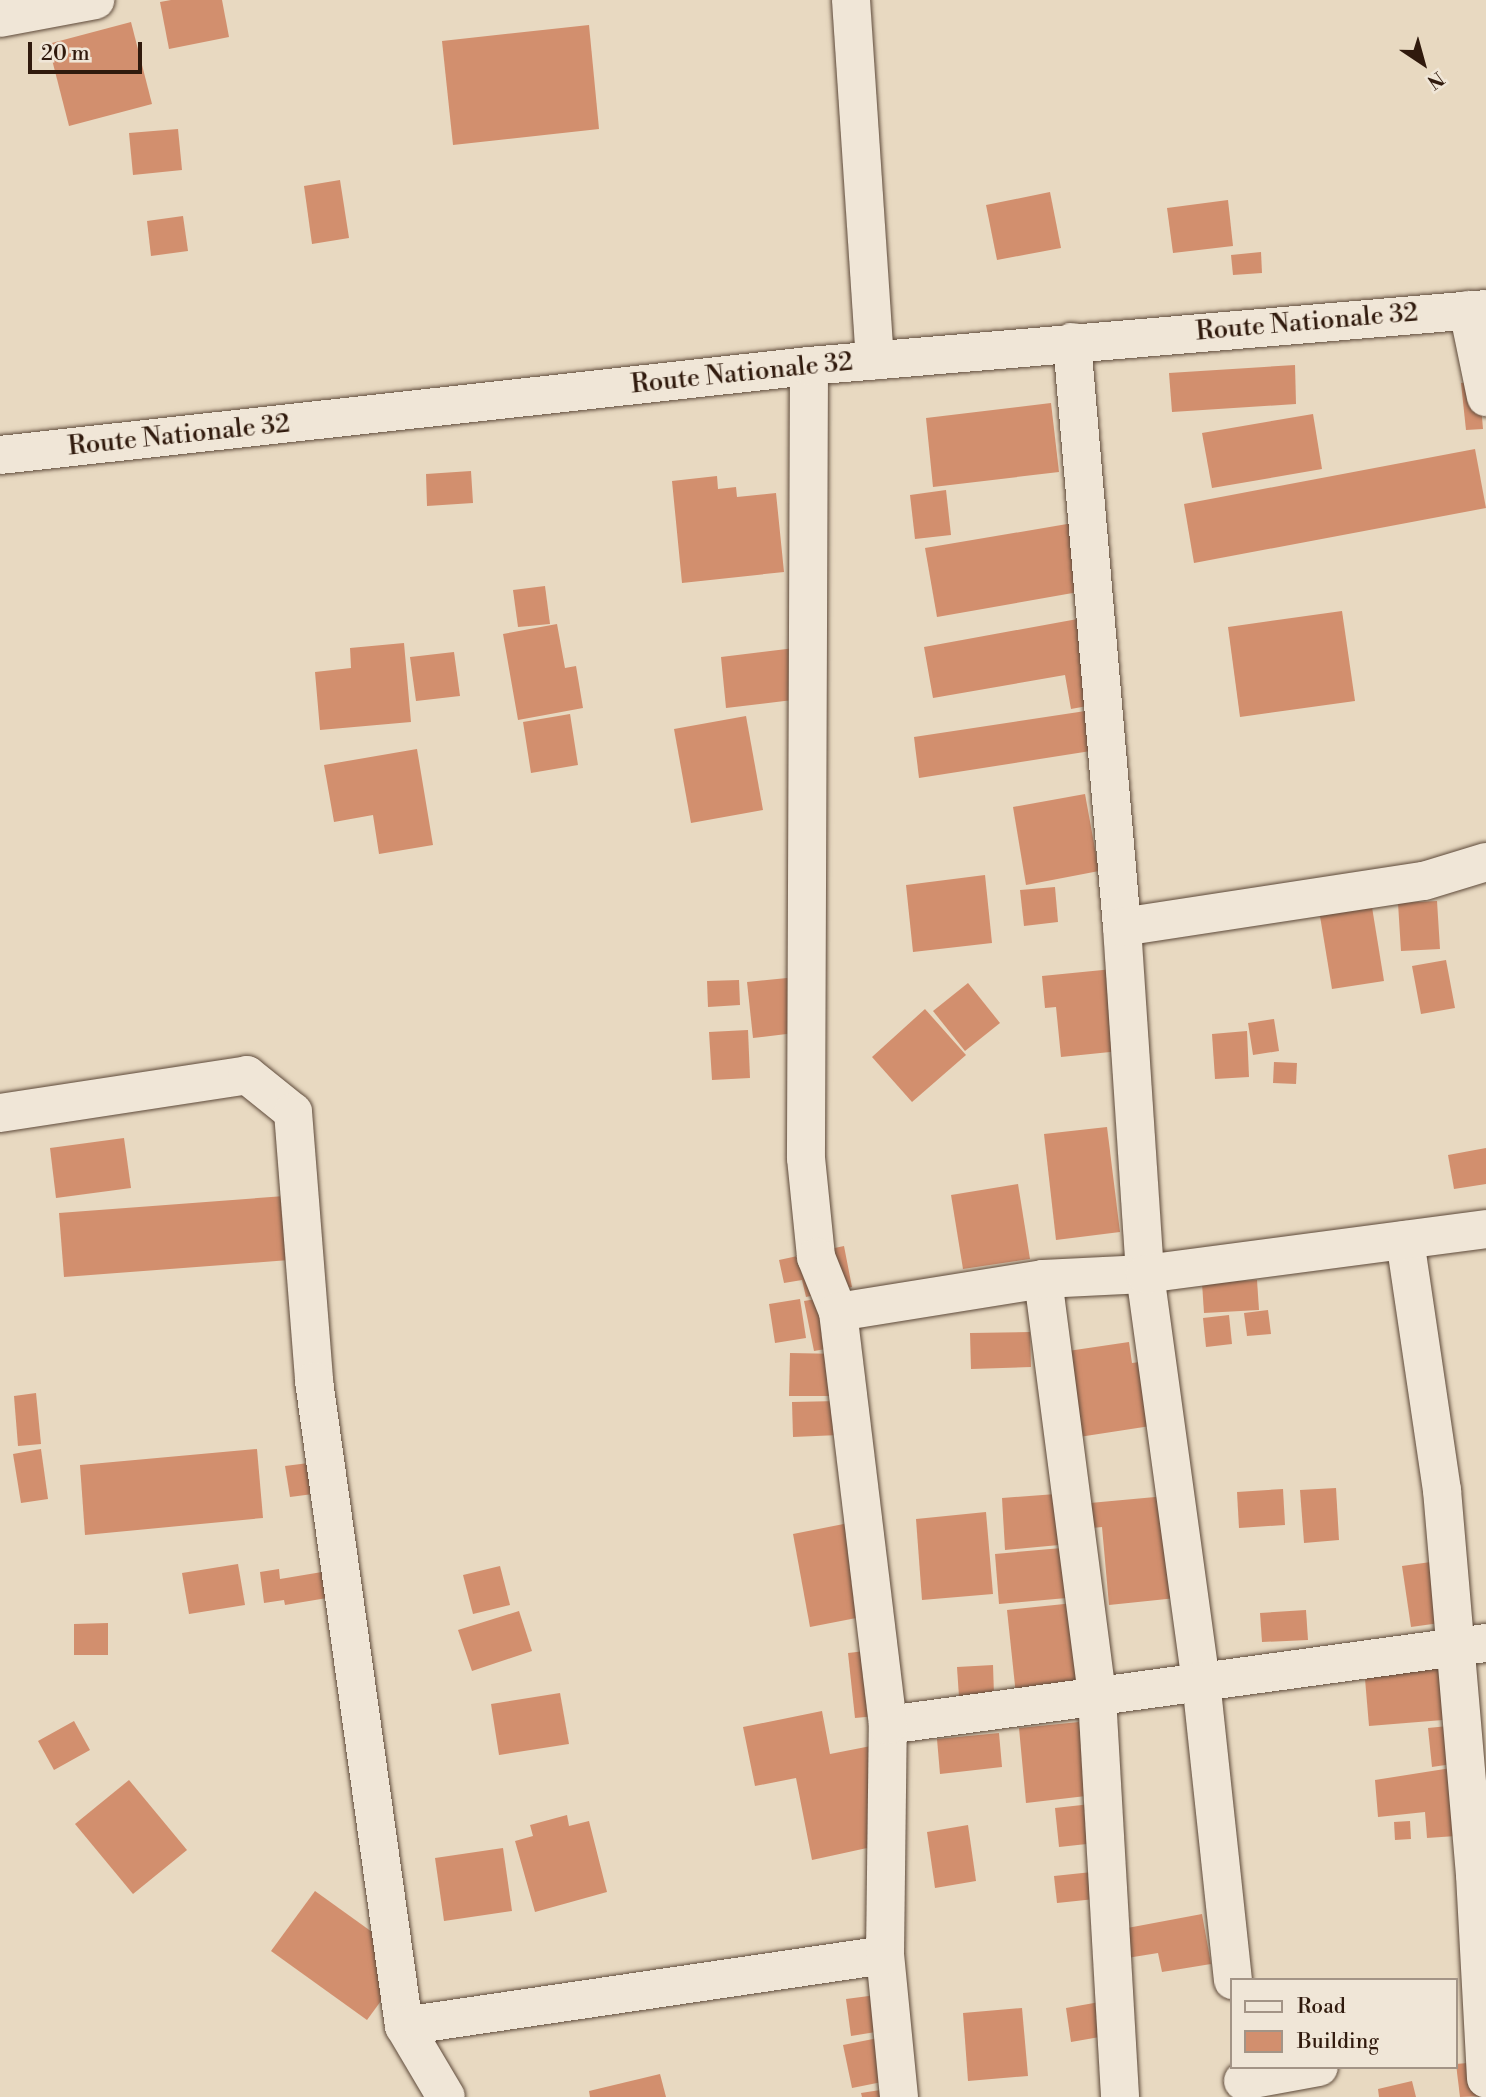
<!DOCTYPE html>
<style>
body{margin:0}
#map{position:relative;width:1486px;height:2097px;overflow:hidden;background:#e8d9c1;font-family:"Libre Bodoni",serif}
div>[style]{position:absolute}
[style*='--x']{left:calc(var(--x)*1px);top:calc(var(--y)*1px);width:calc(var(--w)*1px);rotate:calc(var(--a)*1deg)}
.building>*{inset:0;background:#d28f6e}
.roads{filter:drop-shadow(0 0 2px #5e4a3a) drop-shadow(0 0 2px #5e4a3a)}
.minor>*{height:38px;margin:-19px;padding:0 19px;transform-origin:19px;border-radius:19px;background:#f0e6d7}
.tertiary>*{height:38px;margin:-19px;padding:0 19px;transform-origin:19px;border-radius:19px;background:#f0e6d7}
span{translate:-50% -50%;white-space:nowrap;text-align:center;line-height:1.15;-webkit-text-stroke:6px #f0e6d7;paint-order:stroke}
.street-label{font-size:26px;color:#301a0d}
.legend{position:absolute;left:1230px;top:1978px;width:228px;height:91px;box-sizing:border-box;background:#f0e6d7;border:2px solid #a39486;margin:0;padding:9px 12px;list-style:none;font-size:21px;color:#301a0d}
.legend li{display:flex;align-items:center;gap:14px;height:35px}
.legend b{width:35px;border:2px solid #a39486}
.north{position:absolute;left:1388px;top:28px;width:70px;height:70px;-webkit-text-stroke:5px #f0e6d7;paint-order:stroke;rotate:144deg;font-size:19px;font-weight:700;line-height:28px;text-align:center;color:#301a0d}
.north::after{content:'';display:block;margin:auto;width:24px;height:32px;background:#301a0d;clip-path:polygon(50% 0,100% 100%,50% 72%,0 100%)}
.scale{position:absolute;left:28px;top:42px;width:114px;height:32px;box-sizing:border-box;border:4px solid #301a0d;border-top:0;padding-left:9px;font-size:21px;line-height:24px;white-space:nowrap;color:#301a0d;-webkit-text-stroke:5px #f0e6d7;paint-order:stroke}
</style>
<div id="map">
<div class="building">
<div style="clip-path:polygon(171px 0,222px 0,229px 37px,169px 49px,160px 2px)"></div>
<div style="clip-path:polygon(131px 22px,152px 104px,69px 126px,48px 44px)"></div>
<div style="clip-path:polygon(589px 25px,599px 129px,453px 145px,442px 41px)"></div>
<div style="clip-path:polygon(178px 129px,182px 170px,133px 175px,129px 133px)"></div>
<div style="clip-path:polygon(340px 180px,349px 238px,312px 244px,304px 186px)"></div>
<div style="clip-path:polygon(1050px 192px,1061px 248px,997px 260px,986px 205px)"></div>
<div style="clip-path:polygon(1228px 200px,1233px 246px,1173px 253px,1167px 208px)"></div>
<div style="clip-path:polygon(183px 216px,188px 251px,151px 256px,147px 221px)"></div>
<div style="clip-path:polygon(1261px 252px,1262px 273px,1233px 275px,1231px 255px)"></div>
<div style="clip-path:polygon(1295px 365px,1296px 404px,1172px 412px,1169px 373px)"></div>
<div style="clip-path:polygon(1479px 381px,1483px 429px,1466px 430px,1461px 383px)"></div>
<div style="clip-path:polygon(1051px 403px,1059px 472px,933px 487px,926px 418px)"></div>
<div style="clip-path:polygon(1313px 414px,1322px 469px,1212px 488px,1202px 433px)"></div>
<div style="clip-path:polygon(1475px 449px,1486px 508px,1194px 563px,1184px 504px)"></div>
<div style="clip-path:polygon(471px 471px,473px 503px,427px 506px,426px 474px)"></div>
<div style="clip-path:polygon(717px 476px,718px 489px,736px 487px,737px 497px,776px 493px,784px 572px,682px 583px,672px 481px)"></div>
<div style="clip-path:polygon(946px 490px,951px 535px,915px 539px,910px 495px)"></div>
<div style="clip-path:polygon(1073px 523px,1084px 591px,937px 617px,925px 548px)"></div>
<div style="clip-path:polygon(545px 586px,550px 624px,518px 627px,513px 590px)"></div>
<div style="clip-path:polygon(1342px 611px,1355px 701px,1240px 717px,1228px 627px)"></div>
<div style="clip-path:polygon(1083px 618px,1098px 704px,1071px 709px,1065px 675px,933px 698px,924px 647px)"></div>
<div style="clip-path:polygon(557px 624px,565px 668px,576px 666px,583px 708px,518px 720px,503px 634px)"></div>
<div style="clip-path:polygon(404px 643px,411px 722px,320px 730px,315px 672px,351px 668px,350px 648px)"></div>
<div style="clip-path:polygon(803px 647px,809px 698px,726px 708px,721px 657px)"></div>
<div style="clip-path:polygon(454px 652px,460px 696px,416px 701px,410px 657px)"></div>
<div style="clip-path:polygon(1092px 710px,1097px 750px,919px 778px,914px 737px)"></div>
<div style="clip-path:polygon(570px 714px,578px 765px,531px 773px,523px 722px)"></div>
<div style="clip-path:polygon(746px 716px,763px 810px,691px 823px,674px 729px)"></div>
<div style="clip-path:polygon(417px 749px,433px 845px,379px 854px,373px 815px,334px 822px,324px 765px)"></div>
<div style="clip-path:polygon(1085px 794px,1099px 871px,1026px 885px,1013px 807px)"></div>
<div style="clip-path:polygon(985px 875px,992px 943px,913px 952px,906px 885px)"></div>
<div style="clip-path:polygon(1055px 887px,1058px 922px,1024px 926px,1020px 890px)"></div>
<div style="clip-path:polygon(1371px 901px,1384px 981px,1332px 989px,1319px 910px)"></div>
<div style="clip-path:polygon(1437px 901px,1440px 949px,1401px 951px,1398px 903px)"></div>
<div style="clip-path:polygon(1446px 960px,1455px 1008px,1421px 1014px,1412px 966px)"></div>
<div style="clip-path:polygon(1113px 969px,1120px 1051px,1061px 1057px,1056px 1007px,1045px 1008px,1042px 976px)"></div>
<div style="clip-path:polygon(797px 977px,803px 1032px,753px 1038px,747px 982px)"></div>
<div style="clip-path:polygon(739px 980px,740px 1005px,708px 1007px,707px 981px)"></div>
<div style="clip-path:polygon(968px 983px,1000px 1023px,965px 1051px,933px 1011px)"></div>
<div style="clip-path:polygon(925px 1009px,966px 1055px,912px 1102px,872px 1057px)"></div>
<div style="clip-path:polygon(1274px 1019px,1279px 1051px,1253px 1055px,1248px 1023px)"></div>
<div style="clip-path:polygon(748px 1030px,750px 1078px,712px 1080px,709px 1032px)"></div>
<div style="clip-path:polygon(1247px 1031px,1249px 1077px,1215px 1079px,1212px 1034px)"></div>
<div style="clip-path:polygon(1274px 1062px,1297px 1063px,1296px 1084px,1273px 1083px)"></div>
<div style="clip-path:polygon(1107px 1127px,1120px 1232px,1056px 1240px,1044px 1134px)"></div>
<div style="clip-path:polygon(124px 1138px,131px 1188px,56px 1198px,50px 1148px)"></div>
<div style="clip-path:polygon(1486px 1148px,1486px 1184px,1454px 1189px,1448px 1155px)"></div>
<div style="clip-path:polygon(1018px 1184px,1030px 1259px,963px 1269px,951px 1195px)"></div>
<div style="clip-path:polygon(312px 1194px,289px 1260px,64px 1277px,59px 1213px)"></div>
<div style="clip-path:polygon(844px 1246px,852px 1287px,806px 1297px,802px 1280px,784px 1283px,779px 1260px)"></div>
<div style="clip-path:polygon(1257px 1280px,1259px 1310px,1204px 1313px,1202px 1283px)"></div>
<div style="clip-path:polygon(834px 1296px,843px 1346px,814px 1351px,804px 1301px)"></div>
<div style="clip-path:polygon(800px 1299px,806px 1338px,775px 1343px,769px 1304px)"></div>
<div style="clip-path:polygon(1268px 1310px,1271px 1334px,1247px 1336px,1244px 1313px)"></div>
<div style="clip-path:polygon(1229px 1315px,1232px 1344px,1206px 1347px,1203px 1318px)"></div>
<div style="clip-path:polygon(1030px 1332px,1031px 1367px,971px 1369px,970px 1333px)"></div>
<div style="clip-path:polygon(1129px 1342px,1132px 1363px,1148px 1361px,1157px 1425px,1079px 1437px,1068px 1351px)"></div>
<div style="clip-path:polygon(790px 1353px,841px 1354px,840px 1396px,789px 1396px)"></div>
<div style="clip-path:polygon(36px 1393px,41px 1444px,18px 1446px,14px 1396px)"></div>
<div style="clip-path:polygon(838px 1401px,839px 1435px,793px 1437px,792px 1402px)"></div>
<div style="clip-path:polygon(41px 1449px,48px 1499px,21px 1503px,13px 1454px)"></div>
<div style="clip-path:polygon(257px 1449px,263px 1518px,85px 1535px,80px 1465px)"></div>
<div style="clip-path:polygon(332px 1460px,336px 1491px,290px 1497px,285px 1466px)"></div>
<div style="clip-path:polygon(1336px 1488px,1339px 1540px,1304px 1543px,1300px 1490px)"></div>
<div style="clip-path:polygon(1283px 1489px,1285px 1525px,1239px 1528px,1237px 1492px)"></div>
<div style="clip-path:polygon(1056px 1494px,1059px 1545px,1005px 1550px,1002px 1498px)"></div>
<div style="clip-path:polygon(1177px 1495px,1186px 1597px,1109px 1605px,1102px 1527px,1092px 1528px,1090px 1503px)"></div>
<div style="clip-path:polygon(986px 1512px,993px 1594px,922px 1600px,916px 1519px)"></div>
<div style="clip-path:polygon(864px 1520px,882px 1613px,810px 1627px,793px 1534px)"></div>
<div style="clip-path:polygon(1073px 1547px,1078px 1597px,999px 1604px,995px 1554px)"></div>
<div style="clip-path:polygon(1438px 1561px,1447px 1622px,1411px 1627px,1402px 1566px)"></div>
<div style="clip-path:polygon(238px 1564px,245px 1605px,189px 1614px,182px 1573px)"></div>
<div style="clip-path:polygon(500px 1566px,510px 1605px,473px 1614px,463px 1575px)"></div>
<div style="clip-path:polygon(279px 1569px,280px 1579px,322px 1572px,327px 1598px,285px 1605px,284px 1600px,264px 1603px,260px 1572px)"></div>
<div style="clip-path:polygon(1074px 1603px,1083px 1688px,1016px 1695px,1007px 1610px)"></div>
<div style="clip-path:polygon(1306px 1610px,1308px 1640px,1262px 1642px,1260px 1613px)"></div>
<div style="clip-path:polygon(519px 1611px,532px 1651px,472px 1671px,458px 1630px)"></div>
<div style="clip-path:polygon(108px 1623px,108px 1655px,74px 1655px,74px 1624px)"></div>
<div style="clip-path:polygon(891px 1648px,897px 1714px,855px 1718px,848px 1653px)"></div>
<div style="clip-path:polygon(1438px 1661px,1443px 1720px,1369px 1726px,1364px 1667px)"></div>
<div style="clip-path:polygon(993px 1665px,994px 1695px,959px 1697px,957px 1667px)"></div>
<div style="clip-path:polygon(560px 1693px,569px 1744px,499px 1755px,491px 1704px)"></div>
<div style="clip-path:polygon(822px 1711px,830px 1754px,871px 1746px,890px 1843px,812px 1860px,796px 1778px,755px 1786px,743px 1727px)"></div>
<div style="clip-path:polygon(74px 1721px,90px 1750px,54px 1770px,38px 1741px)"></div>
<div style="clip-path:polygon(1079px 1722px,1086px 1796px,1026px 1803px,1019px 1728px)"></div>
<div style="clip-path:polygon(1448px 1726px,1452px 1764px,1432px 1767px,1428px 1728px)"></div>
<div style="clip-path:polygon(999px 1733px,1002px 1767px,940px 1774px,937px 1739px)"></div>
<div style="clip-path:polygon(1451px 1768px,1456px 1836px,1427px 1838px,1425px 1812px,1378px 1817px,1375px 1780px)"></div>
<div style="clip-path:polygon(129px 1780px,187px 1850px,133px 1894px,75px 1824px)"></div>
<div style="clip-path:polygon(1091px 1804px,1096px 1843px,1059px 1847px,1055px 1808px)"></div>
<div style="clip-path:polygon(567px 1815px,569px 1826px,589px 1821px,607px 1892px,535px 1912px,515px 1841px,533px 1836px,530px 1825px)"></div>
<div style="clip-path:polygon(1410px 1821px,1411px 1839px,1395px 1840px,1394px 1822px)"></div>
<div style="clip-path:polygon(968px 1825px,976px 1881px,935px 1888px,927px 1832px)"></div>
<div style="clip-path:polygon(503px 1848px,512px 1911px,444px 1921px,435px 1858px)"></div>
<div style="clip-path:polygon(1092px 1872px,1095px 1899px,1057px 1903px,1054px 1876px)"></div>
<div style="clip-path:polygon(315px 1891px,411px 1960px,367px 2020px,271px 1951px)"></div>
<div style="clip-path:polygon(1202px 1914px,1211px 1964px,1162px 1972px,1158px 1953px,1127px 1958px,1122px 1929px)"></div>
<div style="clip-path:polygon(884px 1994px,888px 2030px,851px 2036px,846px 1999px)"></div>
<div style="clip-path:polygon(1105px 2001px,1111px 2035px,1071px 2042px,1066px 2008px)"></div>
<div style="clip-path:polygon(1022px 2008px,1028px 2076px,968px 2081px,963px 2013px)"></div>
<div style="clip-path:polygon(883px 2037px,892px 2080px,852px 2088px,843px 2045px)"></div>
<div style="clip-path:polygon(1479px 2062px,1484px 2096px,1460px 2097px,1456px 2064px)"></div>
<div style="clip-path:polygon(660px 2074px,666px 2097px,590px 2097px,589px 2091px)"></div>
<div style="clip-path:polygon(1412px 2081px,1416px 2097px,1379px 2097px,1378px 2089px)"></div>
<div style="clip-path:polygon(893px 2088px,895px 2097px,862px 2097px,861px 2093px)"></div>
</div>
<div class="roads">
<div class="minor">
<div style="--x:851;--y:0;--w:361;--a:86.2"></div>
<div style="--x:0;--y:18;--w:97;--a:-10.7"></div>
<div style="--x:1468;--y:310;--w:89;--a:78.3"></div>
<div style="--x:1072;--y:342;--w:587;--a:85.11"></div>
<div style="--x:1122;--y:927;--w:348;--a:86.2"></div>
<div style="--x:1145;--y:1274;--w:411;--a:82.2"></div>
<div style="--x:1201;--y:1681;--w:301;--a:83.9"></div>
<div style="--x:809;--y:366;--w:792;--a:90.22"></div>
<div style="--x:806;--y:1158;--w:100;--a:84.2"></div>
<div style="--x:816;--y:1257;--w:59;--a:68.2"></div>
<div style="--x:1122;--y:927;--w:305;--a:-8.7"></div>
<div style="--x:1424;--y:881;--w:65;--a:-17"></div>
<div style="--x:0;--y:1113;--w:250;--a:-8.7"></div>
<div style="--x:247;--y:1075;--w:59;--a:38.8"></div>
<div style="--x:293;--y:1112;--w:270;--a:85.5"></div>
<div style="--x:314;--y:1381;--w:651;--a:82.06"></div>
<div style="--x:404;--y:2026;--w:82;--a:59.4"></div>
<div style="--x:1405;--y:1240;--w:253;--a:81.6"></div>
<div style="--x:1442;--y:1490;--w:386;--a:85.1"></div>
<div style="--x:1475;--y:1875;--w:204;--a:86.9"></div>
<div style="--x:1043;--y:1279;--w:421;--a:82.6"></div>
<div style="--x:1097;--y:1697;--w:401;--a:86.7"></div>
<div style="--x:888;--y:1725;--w:604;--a:-7.81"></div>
<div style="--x:404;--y:2026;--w:486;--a:-8.4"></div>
<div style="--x:1243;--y:2081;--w:77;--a:-10.4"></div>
<div style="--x:899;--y:2097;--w:143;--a:-95.6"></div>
<div style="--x:885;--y:1955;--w:230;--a:-89.3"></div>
<div style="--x:888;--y:1725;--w:416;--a:-96.9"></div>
<div style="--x:838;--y:1312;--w:208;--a:-9.1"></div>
<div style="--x:1043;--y:1279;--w:102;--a:-2.8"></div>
<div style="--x:1145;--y:1274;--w:344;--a:-7.5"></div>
</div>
<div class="tertiary">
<div style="--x:0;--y:455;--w:814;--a:-6.28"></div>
<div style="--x:809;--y:366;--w:679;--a:-4.81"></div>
</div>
</div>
<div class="street-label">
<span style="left:1307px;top:323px;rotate:-5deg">Route Nationale 32</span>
<span style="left:742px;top:374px;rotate:-6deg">Route Nationale 32</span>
<span style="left:179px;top:436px;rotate:-6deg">Route Nationale 32</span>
</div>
<ul class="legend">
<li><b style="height:9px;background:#f0e6d7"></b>Road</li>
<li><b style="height:19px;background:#d28f6e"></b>Building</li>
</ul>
<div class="north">N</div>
<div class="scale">20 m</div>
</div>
